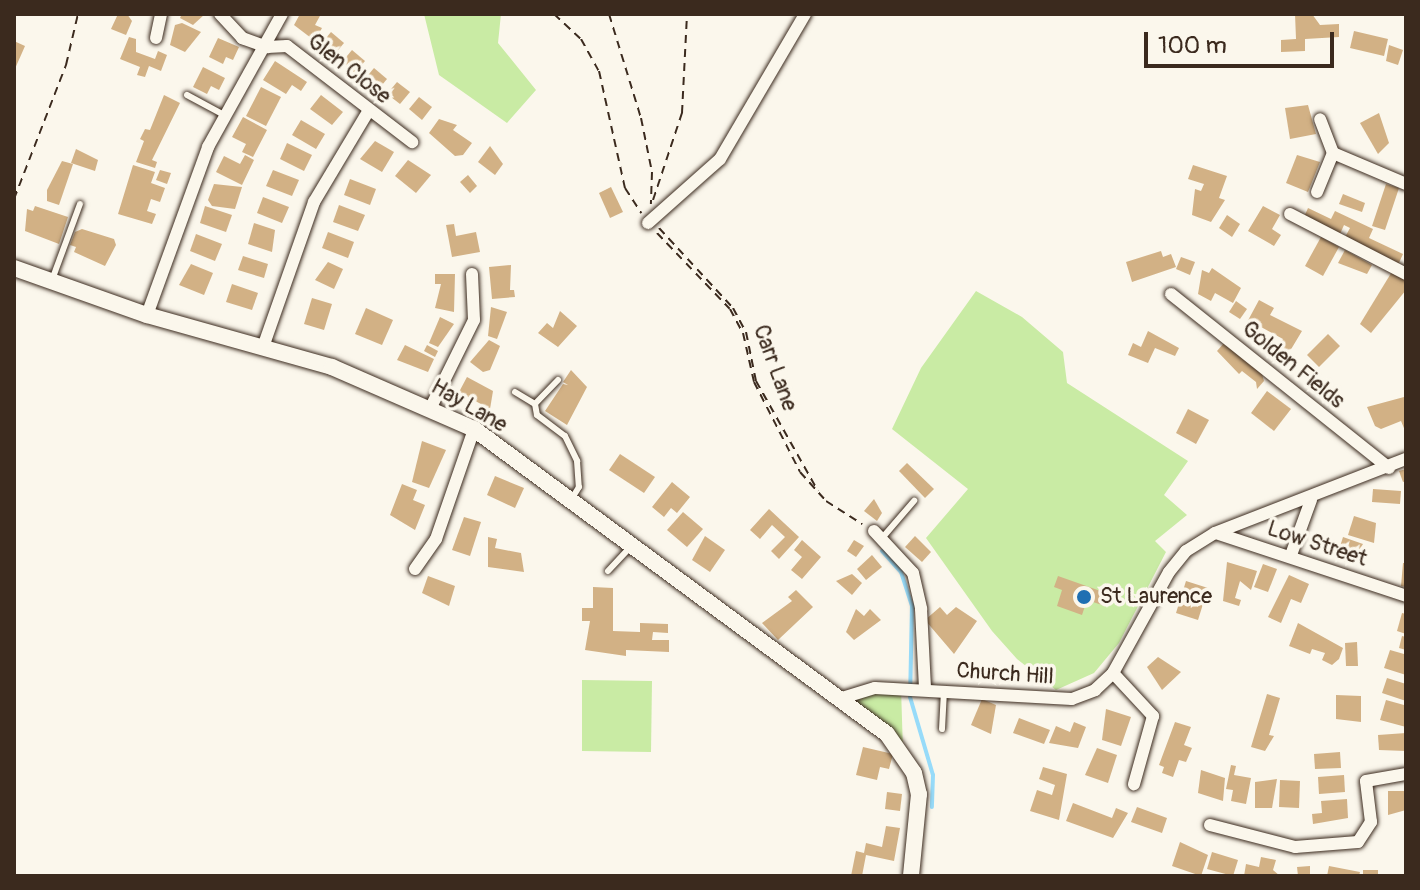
<!DOCTYPE html>
<style>
body{margin:0}
#map{position:relative;width:1420px;height:890px;overflow:hidden;background:#fbf7ec;font-family:Pangolin,sans-serif}
div>[style]{position:absolute}
[style*='--x']{left:calc(var(--x)*1px);top:calc(var(--y)*1px);width:calc(var(--w)*1px);rotate:calc(var(--a)*1deg)}
.green>*{inset:0;background:#c9eba4}
.stream>*{height:4px;margin:-2px;padding:0 2px;transform-origin:2px;border-radius:2px;background:#97dbf9}
.building>*{inset:0;background:#d2b185}
.path>*{height:2px;margin-top:-1px;transform-origin:0;background:repeating-linear-gradient(90deg,#3b2a1e 0 8px,transparent 0 14px)}
.roads{filter:drop-shadow(0 0 2px #3b2a1e) drop-shadow(0 0 2px #3b2a1e)}
.lane>*{height:6px;margin:-3px;padding:0 3px;transform-origin:3px;border-radius:3px;background:#fbf7ec}
.street>*{height:12px;margin:-6px;padding:0 6px;transform-origin:6px;border-radius:6px;background:#fbf7ec}
.secondary>*{height:16px;margin:-8px;padding:0 8px;transform-origin:8px;border-radius:8px;background:#fbf7ec}
.dots>*{width:22px;height:22px;translate:-50% -50%;box-sizing:border-box;border:4px solid #fbf7ec;border-radius:50%}
span{translate:-50% -50%;white-space:nowrap;text-align:center;line-height:1.15;-webkit-text-stroke:7px #fbf7ec;paint-order:stroke}
.street-label{font-size:22px;color:#3b2a1e}
.poi-label{font-size:22px;color:#3b2a1e}
.left{translate:0 -50%;text-align:left}
.frame{position:absolute;inset:0;border:16px solid #3b2a1e;pointer-events:none}
.scale{position:absolute;left:1144px;top:32px;width:190px;height:36px;box-sizing:border-box;border:4px solid #3b2a1e;border-top:0;padding-left:10px;font-size:24px;line-height:28px;white-space:nowrap;color:#3b2a1e;-webkit-text-stroke:6px #fbf7ec;paint-order:stroke}
</style>
<div id="map">
<div class="green">
<div style="clip-path:polygon(424px 14px,501px 14px,498px 43px,536px 90px,507px 123px,439px 75px)"></div>
<div style="clip-path:polygon(976px 291px,1022px 317px,1063px 352px,1067px 383px,1188px 461px,1164px 495px,1187px 515px,1155px 541px,1166px 552px,1119px 643px,1094px 673px,1056px 690px,1017px 659px,992px 631px,926px 538px,968px 489px,892px 429px,921px 368px)"></div>
<div style="clip-path:polygon(582px 680px,652px 681px,651px 752px,582px 751px)"></div>
<div style="clip-path:polygon(901px 688px,903px 752px,842px 698px)"></div>
</div>
<div class="stream">
<div style="--x:882;--y:551;--w:28;--a:48"></div>
<div style="--x:901;--y:572;--w:35;--a:72"></div>
<div style="--x:912;--y:605;--w:92;--a:91.2"></div>
<div style="--x:910;--y:697;--w:81;--a:73.6"></div>
<div style="--x:933;--y:775;--w:32;--a:92"></div>
</div>
<div class="building">
<div style="clip-path:polygon(118px 14px,127px 14px,132px 21px,126px 35px,111px 29px)"></div>
<div style="clip-path:polygon(182px 14px,205px 14px,193px 25px,180px 18px)"></div>
<div style="clip-path:polygon(300px 14px,321px 14px,315px 25px,322px 28px,315px 41px,294px 25px)"></div>
<div style="clip-path:polygon(1295px 14px,1312px 14px,1320px 25px,1339px 24px,1339px 37px,1305px 39px,1305px 51px,1281px 52px,1281px 40px,1296px 39px)"></div>
<div style="clip-path:polygon(182px 23px,201px 32px,185px 52px,170px 45px,175px 25px)"></div>
<div style="clip-path:polygon(1354px 31px,1388px 39px,1384px 56px,1350px 48px)"></div>
<div style="clip-path:polygon(331px 32px,344px 43px,334px 55px,321px 44px)"></div>
<div style="clip-path:polygon(129px 37px,136px 39px,136px 52px,155px 59px,158px 51px,167px 55px,161px 71px,149px 66px,145px 77px,137px 75px,140px 67px,120px 59px)"></div>
<div style="clip-path:polygon(218px 38px,239px 47px,233px 60px,226px 57px,223px 64px,209px 57px)"></div>
<div style="clip-path:polygon(14px 41px,25px 46px,14px 71px)"></div>
<div style="clip-path:polygon(1389px 45px,1403px 50px,1398px 65px,1386px 61px)"></div>
<div style="clip-path:polygon(352px 50px,365px 61px,355px 73px,342px 62px)"></div>
<div style="clip-path:polygon(275px 61px,307px 82px,301px 91px,292px 85px,286px 94px,263px 80px)"></div>
<div style="clip-path:polygon(203px 67px,225px 78px,219px 90px,211px 86px,207px 94px,193px 87px)"></div>
<div style="clip-path:polygon(374px 68px,387px 79px,377px 91px,364px 80px)"></div>
<div style="clip-path:polygon(397px 82px,410px 92px,400px 104px,387px 94px)"></div>
<div style="clip-path:polygon(261px 87px,281px 97px,266px 126px,246px 116px)"></div>
<div style="clip-path:polygon(164px 95px,180px 103px,152px 160px,157px 162px,155px 168px,136px 162px,144px 141px,140px 139px,145px 129px,150px 130px)"></div>
<div style="clip-path:polygon(321px 95px,343px 112px,332px 125px,310px 109px)"></div>
<div style="clip-path:polygon(419px 97px,432px 107px,422px 120px,409px 109px)"></div>
<div style="clip-path:polygon(1308px 105px,1316px 134px,1290px 139px,1285px 108px)"></div>
<div style="clip-path:polygon(1379px 113px,1389px 143px,1378px 154px,1360px 123px)"></div>
<div style="clip-path:polygon(243px 117px,267px 130px,253px 157px,242px 152px,246px 144px,232px 137px)"></div>
<div style="clip-path:polygon(439px 119px,457px 125px,453px 130px,472px 143px,463px 155px,455px 156px,429px 133px)"></div>
<div style="clip-path:polygon(301px 120px,325px 134px,316px 149px,292px 135px)"></div>
<div style="clip-path:polygon(375px 141px,394px 152px,382px 172px,360px 159px)"></div>
<div style="clip-path:polygon(287px 143px,312px 155px,304px 171px,280px 159px)"></div>
<div style="clip-path:polygon(490px 146px,503px 164px,495px 175px,478px 162px)"></div>
<div style="clip-path:polygon(76px 149px,98px 160px,95px 171px,71px 163px)"></div>
<div style="clip-path:polygon(245px 155px,254px 160px,242px 185px,216px 172px,224px 156px,240px 164px)"></div>
<div style="clip-path:polygon(1297px 155px,1320px 162px,1308px 192px,1286px 183px)"></div>
<div style="clip-path:polygon(408px 160px,431px 175px,416px 193px,395px 176px)"></div>
<div style="clip-path:polygon(62px 161px,73px 164px,59px 205px,47px 201px,47px 190px)"></div>
<div style="clip-path:polygon(133px 165px,155px 172px,151px 183px,165px 188px,160px 202px,151px 199px,147px 211px,156px 214px,152px 224px,118px 214px)"></div>
<div style="clip-path:polygon(1193px 165px,1227px 176px,1219px 198px,1225px 200px,1211px 222px,1192px 215px,1195px 189px,1201px 191px,1204px 184px,1188px 179px)"></div>
<div style="clip-path:polygon(160px 170px,171px 173px,167px 184px,156px 180px)"></div>
<div style="clip-path:polygon(273px 170px,299px 180px,292px 196px,266px 186px)"></div>
<div style="clip-path:polygon(468px 175px,477px 186px,470px 193px,460px 182px)"></div>
<div style="clip-path:polygon(350px 179px,376px 189px,370px 205px,344px 195px)"></div>
<div style="clip-path:polygon(214px 184px,242px 187px,235px 209px,212px 206px,208px 200px)"></div>
<div style="clip-path:polygon(1386px 184px,1399px 188px,1385px 230px,1372px 226px)"></div>
<div style="clip-path:polygon(611px 187px,623px 212px,610px 218px,599px 193px)"></div>
<div style="clip-path:polygon(1343px 194px,1365px 203px,1362px 212px,1339px 204px)"></div>
<div style="clip-path:polygon(263px 197px,289px 207px,282px 223px,257px 213px)"></div>
<div style="clip-path:polygon(339px 205px,365px 215px,358px 231px,333px 222px)"></div>
<div style="clip-path:polygon(35px 206px,68px 217px,59px 244px,25px 231px,27px 209px,33px 211px)"></div>
<div style="clip-path:polygon(205px 206px,232px 215px,226px 232px,200px 223px)"></div>
<div style="clip-path:polygon(1263px 206px,1280px 215px,1272px 229px,1281px 235px,1274px 246px,1248px 231px)"></div>
<div style="clip-path:polygon(1308px 208px,1331px 219px,1335px 211px,1373px 229px,1369px 238px,1403px 254px,1398px 265px,1344px 239px,1350px 228px,1344px 225px,1340px 234px,1304px 217px)"></div>
<div style="clip-path:polygon(1227px 215px,1240px 224px,1232px 237px,1219px 228px)"></div>
<div style="clip-path:polygon(254px 223px,275px 230px,272px 252px,248px 244px)"></div>
<div style="clip-path:polygon(454px 224px,456px 236px,476px 232px,480px 252px,452px 257px,446px 225px)"></div>
<div style="clip-path:polygon(82px 229px,114px 239px,116px 245px,105px 266px,74px 252px,76px 247px,70px 245px,75px 232px)"></div>
<div style="clip-path:polygon(328px 232px,354px 242px,348px 258px,322px 248px)"></div>
<div style="clip-path:polygon(196px 234px,222px 244px,215px 261px,190px 251px)"></div>
<div style="clip-path:polygon(1321px 237px,1339px 247px,1323px 276px,1305px 266px)"></div>
<div style="clip-path:polygon(1345px 250px,1372px 265px,1367px 274px,1338px 263px)"></div>
<div style="clip-path:polygon(1161px 251px,1163px 257px,1171px 254px,1176px 267px,1132px 282px,1126px 262px)"></div>
<div style="clip-path:polygon(243px 256px,268px 264px,264px 278px,238px 270px)"></div>
<div style="clip-path:polygon(1181px 257px,1195px 262px,1190px 275px,1176px 269px)"></div>
<div style="clip-path:polygon(328px 262px,343px 269px,334px 289px,315px 280px)"></div>
<div style="clip-path:polygon(191px 264px,213px 273px,204px 295px,179px 285px)"></div>
<div style="clip-path:polygon(511px 265px,510px 290px,514px 290px,515px 297px,492px 299px,489px 267px)"></div>
<div style="clip-path:polygon(1212px 268px,1241px 288px,1233px 303px,1215px 293px,1211px 301px,1198px 294px,1202px 270px,1209px 273px)"></div>
<div style="clip-path:polygon(1393px 270px,1406px 280px,1406px 290px,1371px 333px,1360px 324px)"></div>
<div style="clip-path:polygon(435px 274px,455px 274px,454px 312px,435px 308px,441px 284px,435px 284px)"></div>
<div style="clip-path:polygon(232px 284px,258px 293px,252px 310px,226px 302px)"></div>
<div style="clip-path:polygon(312px 298px,332px 304px,324px 330px,304px 324px)"></div>
<div style="clip-path:polygon(1259px 300px,1274px 308px,1270px 315px,1302px 331px,1287px 356px,1277px 350px,1283px 339px,1261px 327px,1257px 333px,1245px 326px)"></div>
<div style="clip-path:polygon(1236px 301px,1247px 309px,1240px 319px,1229px 312px)"></div>
<div style="clip-path:polygon(491px 307px,507px 312px,497px 339px,488px 336px)"></div>
<div style="clip-path:polygon(366px 308px,393px 320px,382px 345px,355px 334px)"></div>
<div style="clip-path:polygon(560px 311px,577px 326px,558px 347px,538px 333px,547px 323px,553px 328px)"></div>
<div style="clip-path:polygon(440px 317px,454px 324px,438px 347px,429px 343px)"></div>
<div style="clip-path:polygon(1148px 331px,1179px 348px,1175px 356px,1155px 348px,1148px 363px,1128px 355px,1133px 343px,1141px 347px)"></div>
<div style="clip-path:polygon(1328px 334px,1340px 346px,1319px 367px,1307px 355px)"></div>
<div style="clip-path:polygon(489px 340px,500px 346px,490px 370px,483px 372px,470px 362px)"></div>
<div style="clip-path:polygon(1224px 343px,1262px 374px,1264px 381px,1257px 389px,1256px 382px,1242px 371px,1239px 374px,1217px 351px)"></div>
<div style="clip-path:polygon(405px 345px,434px 359px,428px 372px,397px 360px)"></div>
<div style="clip-path:polygon(427px 345px,438px 351px,435px 357px,424px 351px)"></div>
<div style="clip-path:polygon(571px 370px,587px 387px,567px 425px,545px 411px,563px 384px,568px 385px,563px 382px)"></div>
<div style="clip-path:polygon(467px 377px,493px 391px,490px 409px,459px 392px)"></div>
<div style="clip-path:polygon(1267px 391px,1291px 409px,1274px 431px,1251px 413px)"></div>
<div style="clip-path:polygon(1404px 397px,1406px 433px,1401px 421px,1381px 429px,1375px 426px,1367px 407px)"></div>
<div style="clip-path:polygon(1188px 409px,1209px 420px,1196px 444px,1176px 433px)"></div>
<div style="clip-path:polygon(422px 441px,446px 450px,429px 488px,412px 482px)"></div>
<div style="clip-path:polygon(620px 454px,655px 477px,644px 493px,609px 470px)"></div>
<div style="clip-path:polygon(907px 463px,934px 489px,925px 498px,899px 471px)"></div>
<div style="clip-path:polygon(1406px 469px,1406px 481px,1403px 482px,1399px 471px)"></div>
<div style="clip-path:polygon(495px 476px,524px 488px,515px 508px,487px 495px)"></div>
<div style="clip-path:polygon(672px 482px,690px 497px,677px 513px,671px 508px,664px 517px,652px 507px)"></div>
<div style="clip-path:polygon(402px 484px,417px 490px,413px 500px,425px 505px,415px 530px,390px 515px)"></div>
<div style="clip-path:polygon(1373px 489px,1401px 491px,1400px 504px,1372px 502px)"></div>
<div style="clip-path:polygon(874px 499px,882px 513px,877px 521px,864px 511px)"></div>
<div style="clip-path:polygon(769px 509px,799px 537px,779px 559px,771px 551px,785px 537px,772px 525px,760px 539px,750px 530px)"></div>
<div style="clip-path:polygon(683px 512px,703px 529px,687px 547px,667px 530px)"></div>
<div style="clip-path:polygon(1354px 516px,1376px 523px,1374px 543px,1348px 535px)"></div>
<div style="clip-path:polygon(464px 517px,481px 522px,470px 556px,452px 550px)"></div>
<div style="clip-path:polygon(705px 536px,725px 550px,710px 572px,692px 560px)"></div>
<div style="clip-path:polygon(915px 536px,931px 552px,922px 562px,905px 547px)"></div>
<div style="clip-path:polygon(488px 537px,497px 539px,495px 548px,521px 553px,524px 572px,488px 567px)"></div>
<div style="clip-path:polygon(1343px 537px,1363px 544px,1351px 563px,1336px 559px)"></div>
<div style="clip-path:polygon(802px 540px,821px 557px,802px 579px,791px 570px,802px 557px,794px 550px)"></div>
<div style="clip-path:polygon(854px 540px,864px 546px,856px 557px,847px 551px)"></div>
<div style="clip-path:polygon(872px 555px,882px 567px,866px 580px,857px 569px)"></div>
<div style="clip-path:polygon(1227px 562px,1257px 571px,1251px 590px,1240px 581px,1235px 598px,1241px 600px,1239px 606px,1223px 601px)"></div>
<div style="clip-path:polygon(1403px 563px,1406px 563px,1406px 587px,1401px 586px)"></div>
<div style="clip-path:polygon(1263px 564px,1277px 569px,1268px 592px,1254px 587px)"></div>
<div style="clip-path:polygon(852px 574px,862px 583px,852px 595px,836px 581px)"></div>
<div style="clip-path:polygon(1289px 575px,1309px 584px,1301px 603px,1291px 599px,1281px 623px,1268px 617px)"></div>
<div style="clip-path:polygon(428px 576px,455px 586px,449px 606px,422px 593px)"></div>
<div style="clip-path:polygon(1058px 576px,1109px 594px,1105px 606px,1087px 600px,1082px 615px,1057px 606px,1062px 590px,1054px 587px)"></div>
<div style="clip-path:polygon(1186px 581px,1208px 588px,1198px 620px,1176px 613px)"></div>
<div style="clip-path:polygon(593px 587px,613px 588px,613px 631px,640px 632px,640px 623px,668px 624px,668px 633px,653px 632px,652px 640px,669px 640px,669px 652px,626px 650px,626px 656px,585px 650px,590px 621px,582px 621px,582px 608px,593px 608px)"></div>
<div style="clip-path:polygon(796px 590px,813px 607px,778px 640px,762px 623px,792px 601px,788px 597px)"></div>
<div style="clip-path:polygon(940px 607px,947px 615px,956px 607px,977px 621px,954px 654px,925px 620px)"></div>
<div style="clip-path:polygon(856px 609px,864px 616px,870px 609px,881px 620px,854px 640px,846px 632px)"></div>
<div style="clip-path:polygon(1402px 613px,1406px 614px,1406px 634px,1397px 631px)"></div>
<div style="clip-path:polygon(1298px 623px,1343px 648px,1339px 659px,1332px 665px,1322px 660px,1325px 653px,1312px 649px,1310px 654px,1289px 646px)"></div>
<div style="clip-path:polygon(1402px 636px,1406px 637px,1406px 650px,1399px 648px)"></div>
<div style="clip-path:polygon(1357px 642px,1358px 666px,1346px 666px,1345px 643px)"></div>
<div style="clip-path:polygon(1390px 650px,1404px 654px,1406px 675px,1384px 668px)"></div>
<div style="clip-path:polygon(1158px 657px,1181px 672px,1162px 690px,1147px 667px)"></div>
<div style="clip-path:polygon(1387px 678px,1406px 684px,1406px 701px,1382px 693px)"></div>
<div style="clip-path:polygon(1267px 694px,1280px 698px,1269px 735px,1274px 736px,1265px 751px,1251px 747px)"></div>
<div style="clip-path:polygon(1336px 695px,1361px 696px,1361px 722px,1336px 719px)"></div>
<div style="clip-path:polygon(982px 699px,996px 705px,991px 734px,971px 725px)"></div>
<div style="clip-path:polygon(1386px 700px,1404px 705px,1406px 727px,1380px 720px)"></div>
<div style="clip-path:polygon(1106px 709px,1131px 717px,1121px 746px,1102px 740px)"></div>
<div style="clip-path:polygon(1019px 718px,1050px 730px,1044px 744px,1013px 733px)"></div>
<div style="clip-path:polygon(1074px 722px,1086px 727px,1078px 748px,1049px 743px,1056px 726px,1070px 732px)"></div>
<div style="clip-path:polygon(1175px 722px,1191px 727px,1184px 745px,1192px 748px,1186px 762px,1179px 760px,1173px 777px,1162px 773px,1164px 767px,1159px 765px)"></div>
<div style="clip-path:polygon(1406px 733px,1406px 751px,1379px 750px,1378px 735px)"></div>
<div style="clip-path:polygon(863px 747px,893px 754px,889px 769px,880px 767px,877px 780px,856px 775px)"></div>
<div style="clip-path:polygon(1097px 748px,1117px 755px,1108px 783px,1085px 775px)"></div>
<div style="clip-path:polygon(1340px 752px,1341px 768px,1315px 769px,1314px 754px)"></div>
<div style="clip-path:polygon(1231px 765px,1236px 766px,1234px 775px,1251px 778px,1246px 804px,1231px 801px,1233px 790px,1226px 789px)"></div>
<div style="clip-path:polygon(1043px 767px,1067px 774px,1059px 820px,1030px 811px,1037px 790px,1052px 795px,1055px 785px,1039px 779px)"></div>
<div style="clip-path:polygon(1201px 770px,1225px 778px,1223px 801px,1198px 793px)"></div>
<div style="clip-path:polygon(1344px 775px,1345px 792px,1319px 794px,1318px 777px)"></div>
<div style="clip-path:polygon(1277px 779px,1272px 808px,1255px 808px,1255px 782px)"></div>
<div style="clip-path:polygon(1280px 780px,1300px 781px,1299px 808px,1279px 807px)"></div>
<div style="clip-path:polygon(1388px 791px,1406px 791px,1406px 810px,1388px 815px)"></div>
<div style="clip-path:polygon(887px 792px,902px 794px,900px 811px,885px 809px)"></div>
<div style="clip-path:polygon(1347px 799px,1348px 818px,1313px 824px,1312px 814px,1322px 813px,1321px 801px)"></div>
<div style="clip-path:polygon(1073px 803px,1112px 818px,1116px 808px,1128px 813px,1113px 838px,1066px 821px)"></div>
<div style="clip-path:polygon(1137px 807px,1167px 818px,1162px 833px,1131px 822px)"></div>
<div style="clip-path:polygon(886px 826px,900px 828px,894px 861px,866px 855px,862px 876px,851px 876px,856px 851px,864px 853px,866px 843px,882px 847px)"></div>
<div style="clip-path:polygon(1180px 842px,1208px 855px,1201px 876px,1172px 866px)"></div>
<div style="clip-path:polygon(1212px 852px,1238px 860px,1233px 876px,1207px 869px)"></div>
<div style="clip-path:polygon(1261px 857px,1276px 860px,1273px 870px,1280px 876px,1244px 876px,1246px 864px,1259px 867px)"></div>
<div style="clip-path:polygon(1310px 866px,1310px 876px,1298px 876px,1297px 867px)"></div>
<div style="clip-path:polygon(1329px 866px,1360px 872px,1359px 876px,1327px 876px)"></div>
<div style="clip-path:polygon(1363px 870px,1378px 870px,1378px 876px,1363px 876px)"></div>
</div>
<div class="path">
<div style="--x:554;--y:14;--w:37;--a:43"></div>
<div style="--x:581;--y:39;--w:37;--a:61"></div>
<div style="--x:599;--y:71;--w:120;--a:77.5"></div>
<div style="--x:625;--y:188;--w:30;--a:57"></div>
<div style="--x:609;--y:14;--w:109;--a:72.9"></div>
<div style="--x:641;--y:118;--w:55;--a:78.5"></div>
<div style="--x:652;--y:172;--w:32;--a:92"></div>
<div style="--x:14;--y:199;--w:144;--a:-68.8"></div>
<div style="--x:66;--y:65;--w:52;--a:-76.8"></div>
<div style="--x:653;--y:200;--w:92;--a:-71.6"></div>
<div style="--x:682;--y:113;--w:99;--a:-87.1"></div>
<div style="--x:659;--y:228;--w:109;--a:47.2"></div>
<div style="--x:733;--y:308;--w:27;--a:62"></div>
<div style="--x:746;--y:332;--w:50;--a:78.5"></div>
<div style="--x:756;--y:381;--w:126;--a:60.6"></div>
<div style="--x:657;--y:233;--w:105;--a:46.2"></div>
<div style="--x:730;--y:309;--w:27;--a:62"></div>
<div style="--x:743;--y:333;--w:50;--a:77.3"></div>
<div style="--x:754;--y:382;--w:101;--a:62.9"></div>
<div style="--x:800;--y:472;--w:39;--a:48"></div>
<div style="--x:826;--y:501;--w:43;--a:32.6"></div>
</div>
<div class="roads">
<div class="lane">
<div style="--x:187;--y:95;--w:44;--a:28.3"></div>
<div style="--x:52;--y:280;--w:81;--a:-69.8"></div>
<div style="--x:558;--y:380;--w:33;--a:134"></div>
<div style="--x:535;--y:404;--w:11;--a:80"></div>
<div style="--x:537;--y:415;--w:35;--a:37"></div>
<div style="--x:565;--y:436;--w:28;--a:64"></div>
<div style="--x:577;--y:461;--w:26;--a:86"></div>
<div style="--x:579;--y:487;--w:13;--a:122"></div>
<div style="--x:515;--y:392;--w:23;--a:31"></div>
<div style="--x:883;--y:537;--w:48;--a:-49.3"></div>
<div style="--x:608;--y:571;--w:33;--a:-47"></div>
<div style="--x:942;--y:729;--w:39;--a:-87"></div>
</div>
<div class="street">
<div style="--x:220;--y:14;--w:33;--a:47"></div>
<div style="--x:242;--y:38;--w:27;--a:20"></div>
<div style="--x:267;--y:47;--w:20;--a:-3"></div>
<div style="--x:287;--y:46;--w:158;--a:37.5"></div>
<div style="--x:156;--y:38;--w:25;--a:-78"></div>
<div style="--x:1333;--y:153;--w:79;--a:23"></div>
<div style="--x:1317;--y:192;--w:42;--a:-67.7"></div>
<div style="--x:1333;--y:153;--w:36;--a:-111"></div>
<div style="--x:1290;--y:214;--w:131;--a:27.3"></div>
<div style="--x:648;--y:223;--w:96;--a:-41.6"></div>
<div style="--x:720;--y:159;--w:168;--a:-59.6"></div>
<div style="--x:1171;--y:294;--w:279;--a:38.6"></div>
<div style="--x:147;--y:315;--w:179;--a:-70"></div>
<div style="--x:208;--y:147;--w:152;--a:-60.9"></div>
<div style="--x:263;--y:347;--w:154;--a:-70.6"></div>
<div style="--x:314;--y:202;--w:107;--a:-59.1"></div>
<div style="--x:431;--y:407;--w:97;--a:-63.7"></div>
<div style="--x:474;--y:320;--w:46;--a:-92.5"></div>
<div style="--x:874;--y:531;--w:57;--a:47.1"></div>
<div style="--x:913;--y:573;--w:37;--a:77"></div>
<div style="--x:921;--y:609;--w:80;--a:87.1"></div>
<div style="--x:1216;--y:533;--w:200;--a:18.3"></div>
<div style="--x:1291;--y:555;--w:59;--a:-70"></div>
<div style="--x:415;--y:569;--w:37;--a:-55"></div>
<div style="--x:436;--y:539;--w:116;--a:-70.9"></div>
<div style="--x:1113;--y:673;--w:59;--a:47.1"></div>
<div style="--x:1153;--y:716;--w:71;--a:105.6"></div>
<div style="--x:842;--y:698;--w:34;--a:-17"></div>
<div style="--x:875;--y:688;--w:197;--a:3.2"></div>
<div style="--x:1072;--y:699;--w:25;--a:-21"></div>
<div style="--x:1095;--y:690;--w:25;--a:-43"></div>
<div style="--x:1113;--y:673;--w:115;--a:-61"></div>
<div style="--x:1169;--y:572;--w:27;--a:-51"></div>
<div style="--x:1186;--y:551;--w:34;--a:-32"></div>
<div style="--x:1215;--y:533;--w:205;--a:-21.2"></div>
<div style="--x:1210;--y:825;--w:88;--a:14.5"></div>
<div style="--x:1295;--y:847;--w:63;--a:-4.5"></div>
<div style="--x:1358;--y:842;--w:24;--a:-57"></div>
<div style="--x:1371;--y:822;--w:41;--a:-97"></div>
<div style="--x:1366;--y:781;--w:41;--a:-9.9"></div>
</div>
<div class="secondary">
<div style="--x:14;--y:268;--w:141;--a:19.5"></div>
<div style="--x:147;--y:315;--w:192;--a:15.7"></div>
<div style="--x:332;--y:367;--w:155;--a:23.6"></div>
<div style="--x:474;--y:429;--w:513;--a:36.45"></div>
<div style="--x:887;--y:734;--w:47;--a:55.3"></div>
<div style="--x:914;--y:773;--w:22;--a:77"></div>
<div style="--x:919;--y:794;--w:82;--a:95.6"></div>
</div>
</div>
<div class="dots">
<div style="left:1084px;top:597px;background:#1f6fb2"></div>
</div>
<div class="street-label">
<span style="left:349px;top:69px;rotate:38deg">Glen Close</span>
<span style="left:1293px;top:365px;rotate:39deg">Golden Fields</span>
<span style="left:775px;top:368px;rotate:70deg">Carr Lane</span>
<span style="left:469px;top:406px;rotate:30deg">Hay Lane</span>
<span style="left:1317px;top:544px;rotate:18deg">Low Street</span>
<span style="left:1005px;top:674px;rotate:4deg">Church Hill</span>
</div>
<div class="poi-label">
<span class="left" style="left:1100px;top:597px">St Laurence</span>
</div>
<div class="frame"></div>
<div class="scale">100 m</div>
</div>
